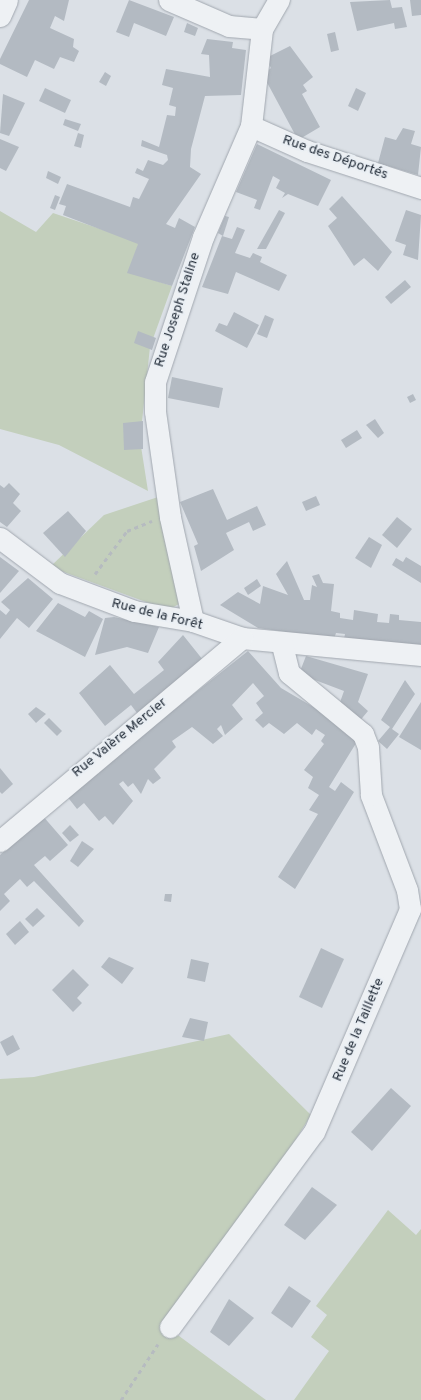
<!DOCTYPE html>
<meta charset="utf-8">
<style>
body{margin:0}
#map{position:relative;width:421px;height:1400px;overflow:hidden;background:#dbe0e6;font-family:Overpass,sans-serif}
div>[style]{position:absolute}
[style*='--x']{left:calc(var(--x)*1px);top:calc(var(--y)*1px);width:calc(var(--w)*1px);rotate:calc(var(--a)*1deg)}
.green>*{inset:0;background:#c3cfbc}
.building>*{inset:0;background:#b3bac2}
.path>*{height:3px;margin-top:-1.5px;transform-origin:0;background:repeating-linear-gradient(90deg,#b6bbc0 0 4px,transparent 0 8px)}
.roads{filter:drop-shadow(0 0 1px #a1a7af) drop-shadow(0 0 1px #a1a7af)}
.minor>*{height:21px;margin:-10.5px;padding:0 10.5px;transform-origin:10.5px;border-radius:10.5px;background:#eef1f4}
span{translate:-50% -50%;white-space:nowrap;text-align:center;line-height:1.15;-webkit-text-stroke:4px #eaeff4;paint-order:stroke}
.street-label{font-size:14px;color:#252f3b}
</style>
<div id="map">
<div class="green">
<div style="clip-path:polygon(0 211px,36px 232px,53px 213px,139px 242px,129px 272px,172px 286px,150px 347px,140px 440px,148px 491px,59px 445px,0 429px)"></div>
<div style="clip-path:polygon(158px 497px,179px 604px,168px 610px,50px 567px,104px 515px)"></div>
<div style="clip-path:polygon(229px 1034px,311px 1115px,175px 1333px,266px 1400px,0 1400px,0 1079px,34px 1077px)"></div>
<div style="clip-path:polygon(388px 1210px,416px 1235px,421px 1229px,421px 1400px,294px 1400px,329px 1351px,311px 1337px,327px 1315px,316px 1306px)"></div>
</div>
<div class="building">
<div style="clip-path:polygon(29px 0,69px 0,64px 21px,55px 16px,50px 28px,74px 39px,73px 47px,79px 51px,74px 62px,60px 57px,54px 69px,35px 60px,27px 77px,0 64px,0 59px)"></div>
<div style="clip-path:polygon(129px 0,174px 17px,166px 36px,134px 23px,129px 37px,116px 32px)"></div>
<div style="clip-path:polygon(390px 0,392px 8px,402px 7px,407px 27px,395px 29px,394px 23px,357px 31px,350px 2px)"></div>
<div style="clip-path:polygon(410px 0,421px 0,421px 15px,412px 16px)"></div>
<div style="clip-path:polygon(187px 23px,198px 28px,195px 36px,184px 32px)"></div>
<div style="clip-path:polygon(335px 32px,339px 50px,331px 52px,327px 34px)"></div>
<div style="clip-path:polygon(207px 39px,233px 42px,232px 48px,246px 50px,241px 95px,205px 96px,191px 149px,190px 167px,201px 174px,166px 224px,175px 228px,179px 218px,195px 227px,172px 286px,127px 273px,138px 244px,63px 215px,66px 206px,59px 204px,67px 184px,130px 207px,133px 197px,139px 199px,149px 179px,135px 173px,137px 168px,143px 171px,148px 160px,163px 165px,168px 160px,167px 155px,141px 146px,142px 140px,159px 147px,167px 115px,175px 116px,176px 107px,169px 105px,173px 88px,162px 85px,166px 69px,210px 77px,209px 55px,201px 54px)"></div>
<div style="clip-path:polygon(290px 46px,313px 77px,303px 85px,307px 91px,302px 94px,320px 127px,298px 140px,263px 75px,271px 68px,266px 58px)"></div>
<div style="clip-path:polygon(105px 72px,111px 76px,106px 86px,99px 82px)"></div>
<div style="clip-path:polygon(45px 88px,71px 100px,65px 113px,39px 101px)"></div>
<div style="clip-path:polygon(356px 88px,366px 93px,358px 111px,348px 106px)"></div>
<div style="clip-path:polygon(3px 94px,25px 103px,9px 136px,0 133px)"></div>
<div style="clip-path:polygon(65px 119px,81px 124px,78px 131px,63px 125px)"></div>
<div style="clip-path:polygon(403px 128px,415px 131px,411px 144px,421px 147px,418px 175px,378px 163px,385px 137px,396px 140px)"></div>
<div style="clip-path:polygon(78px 133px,84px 135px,81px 148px,74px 146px)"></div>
<div style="clip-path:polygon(0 139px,19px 147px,6px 171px,0 168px)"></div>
<div style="clip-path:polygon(257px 144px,331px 180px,318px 206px,288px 194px,282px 198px,285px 193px,276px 188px,280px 180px,273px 176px,260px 210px,254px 208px,257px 200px,236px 192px)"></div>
<div style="clip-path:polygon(48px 171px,61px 177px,58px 184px,46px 178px)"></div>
<div style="clip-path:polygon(55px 195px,60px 197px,55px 210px,50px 208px)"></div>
<div style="clip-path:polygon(342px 196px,392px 252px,378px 271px,364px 258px,354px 266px,328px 226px,337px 218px,329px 209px)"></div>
<div style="clip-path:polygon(279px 210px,285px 213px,266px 249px,257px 249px)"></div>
<div style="clip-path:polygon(406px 210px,421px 215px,418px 260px,403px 255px,406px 245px,395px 241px)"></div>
<div style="clip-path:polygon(225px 216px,229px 217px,223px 236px,218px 233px)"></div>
<div style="clip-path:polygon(237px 227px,245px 230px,235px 253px,250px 258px,253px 253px,262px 257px,260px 262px,287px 275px,279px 291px,236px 272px,228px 294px,202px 287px,222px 236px,232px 239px)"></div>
<div style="clip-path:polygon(405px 280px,411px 287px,391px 304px,385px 297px)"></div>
<div style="clip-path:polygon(234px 312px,259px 325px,247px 348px,215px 331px,219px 323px,227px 326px)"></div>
<div style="clip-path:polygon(265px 315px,274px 319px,267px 338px,257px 334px)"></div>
<div style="clip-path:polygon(138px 331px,156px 338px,152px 350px,134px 343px)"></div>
<div style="clip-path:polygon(172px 377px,223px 388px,219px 408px,168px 398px)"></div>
<div style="clip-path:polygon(413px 394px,416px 400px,410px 403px,407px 397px)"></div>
<div style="clip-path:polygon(375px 419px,384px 433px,378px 438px,366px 425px)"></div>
<div style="clip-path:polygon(143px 421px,143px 449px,124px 450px,123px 423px)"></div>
<div style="clip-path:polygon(357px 430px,362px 438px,346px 448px,341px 440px)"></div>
<div style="clip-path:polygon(9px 483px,20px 494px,13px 503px,21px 511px,7px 527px,0 522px,0 485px,4px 488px)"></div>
<div style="clip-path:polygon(213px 489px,227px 520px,257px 506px,266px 525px,253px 531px,249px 522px,226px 533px,234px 550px,201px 571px,194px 546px,198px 544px,180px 502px)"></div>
<div style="clip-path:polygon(316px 496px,320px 505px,306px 511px,302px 502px)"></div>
<div style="clip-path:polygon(68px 511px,86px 531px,65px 557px,43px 533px)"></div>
<div style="clip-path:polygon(397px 517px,412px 529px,397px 548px,382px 535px)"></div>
<div style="clip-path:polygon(369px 537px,382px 545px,371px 568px,355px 558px)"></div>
<div style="clip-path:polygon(0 557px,19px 571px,0 593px)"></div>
<div style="clip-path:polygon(406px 557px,421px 566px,421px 583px,392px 565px,396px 558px,403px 562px)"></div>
<div style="clip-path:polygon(287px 561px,304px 600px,310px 600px,312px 585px,317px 587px,312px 576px,319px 574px,323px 583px,334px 584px,331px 611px,340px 613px,340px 618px,353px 620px,354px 610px,378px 614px,377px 622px,389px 623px,390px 614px,399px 615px,399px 620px,421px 622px,421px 646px,344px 639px,345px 634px,336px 633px,334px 639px,258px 628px,220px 605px,238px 592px,260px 604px,263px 586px,288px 595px,276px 574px)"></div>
<div style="clip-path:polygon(28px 578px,53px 599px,29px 628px,17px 618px,0 639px,0 610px,6px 615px,10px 610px,1px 602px)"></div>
<div style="clip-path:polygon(257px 579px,261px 586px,248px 595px,244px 588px)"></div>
<div style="clip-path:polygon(58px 603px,85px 617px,89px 611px,103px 619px,85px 657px,36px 631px)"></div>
<div style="clip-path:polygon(114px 617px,159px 627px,148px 653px,127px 647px,95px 655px,105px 618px)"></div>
<div style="clip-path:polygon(183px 635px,203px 660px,137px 713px,131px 705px,105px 726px,79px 693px,110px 665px,134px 694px,164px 670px,158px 662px)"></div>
<div style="clip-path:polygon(248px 651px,281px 688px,327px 715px,358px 740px,329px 787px,335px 791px,341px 782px,354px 792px,295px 889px,278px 877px,318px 814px,309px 810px,319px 795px,308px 788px,313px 777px,304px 770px,324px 744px,321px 741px,325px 735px,316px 729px,312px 735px,297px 723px,284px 734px,269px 723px,263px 728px,255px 720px,263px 713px,256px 703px,264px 696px,253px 683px,232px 705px,243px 719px,225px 735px,221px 725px,217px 729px,223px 736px,213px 744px,192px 727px,172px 741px,176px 747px,154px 769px,161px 778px,153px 784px,148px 779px,141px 794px,133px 783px,128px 787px,123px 781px,119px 784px,133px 801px,113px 825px,105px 816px,99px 821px,84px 803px,77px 809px,66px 795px)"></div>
<div style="clip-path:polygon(306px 656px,368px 674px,358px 702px,368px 711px,358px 723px,339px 705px,344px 691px,299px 674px)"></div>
<div style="clip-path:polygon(405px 680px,415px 694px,392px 729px,399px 734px,387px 749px,378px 741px,390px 727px,381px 720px)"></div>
<div style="clip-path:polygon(421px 702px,421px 750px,399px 737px)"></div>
<div style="clip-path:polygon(36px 707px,46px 714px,36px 723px,28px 714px)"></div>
<div style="clip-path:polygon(49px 718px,62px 731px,57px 736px,44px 723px)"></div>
<div style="clip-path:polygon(0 768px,13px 784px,2px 794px,0 792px)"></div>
<div style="clip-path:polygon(42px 815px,68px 845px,50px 861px,45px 856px,34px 865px,84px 921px,79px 927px,34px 881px,27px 887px,20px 879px,4px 894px,10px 901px,0 911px,0 855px)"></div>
<div style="clip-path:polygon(70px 825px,79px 835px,70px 842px,62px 833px)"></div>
<div style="clip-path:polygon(82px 841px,94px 849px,78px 867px,70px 861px)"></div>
<div style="clip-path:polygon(165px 894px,172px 894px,171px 902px,164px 901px)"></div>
<div style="clip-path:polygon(37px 908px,45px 916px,33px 927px,25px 919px)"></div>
<div style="clip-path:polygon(20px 921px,29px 932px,15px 945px,6px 934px)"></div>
<div style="clip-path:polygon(321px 948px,344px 959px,322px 1008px,299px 997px)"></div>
<div style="clip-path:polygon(109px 957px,134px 968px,122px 984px,101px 967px)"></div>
<div style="clip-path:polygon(191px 959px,209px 963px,205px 982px,187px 978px)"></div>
<div style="clip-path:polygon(73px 969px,89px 985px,77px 998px,82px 1003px,73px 1012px,52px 990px)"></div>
<div style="clip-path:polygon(190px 1018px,208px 1022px,204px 1041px,182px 1037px)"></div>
<div style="clip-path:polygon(13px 1035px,20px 1049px,7px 1056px,0 1042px)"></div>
<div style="clip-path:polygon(391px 1088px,411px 1106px,372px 1151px,351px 1132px)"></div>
<div style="clip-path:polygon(312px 1187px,337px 1205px,305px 1240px,284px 1225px)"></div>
<div style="clip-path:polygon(289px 1286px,311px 1301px,292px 1328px,271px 1313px)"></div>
<div style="clip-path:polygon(229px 1299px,254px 1318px,229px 1346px,210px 1332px)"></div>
</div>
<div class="path">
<div style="--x:95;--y:574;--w:54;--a:-53.3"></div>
<div style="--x:127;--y:531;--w:27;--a:-22"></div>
<div style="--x:121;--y:1400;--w:67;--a:-56.5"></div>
</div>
<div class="roads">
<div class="minor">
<div style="--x:169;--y:0;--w:65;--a:23.4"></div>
<div style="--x:229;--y:26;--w:33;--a:5"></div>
<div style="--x:0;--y:16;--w:17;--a:-66"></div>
<div style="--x:251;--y:126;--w:61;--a:24.1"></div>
<div style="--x:307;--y:151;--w:120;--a:18"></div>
<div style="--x:0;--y:538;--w:75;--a:36.9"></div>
<div style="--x:60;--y:583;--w:79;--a:20.7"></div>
<div style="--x:134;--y:611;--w:60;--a:9.6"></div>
<div style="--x:193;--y:621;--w:52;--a:19.1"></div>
<div style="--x:242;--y:638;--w:180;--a:5.4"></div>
<div style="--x:193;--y:621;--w:107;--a:-102.5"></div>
<div style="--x:170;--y:517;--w:107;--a:-98.1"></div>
<div style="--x:155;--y:411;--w:29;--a:-90"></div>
<div style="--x:155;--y:382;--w:153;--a:-71.7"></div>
<div style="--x:203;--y:237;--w:121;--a:-66.6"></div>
<div style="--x:251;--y:126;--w:98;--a:-83.5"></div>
<div style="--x:262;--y:29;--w:34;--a:-60"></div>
<div style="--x:0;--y:841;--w:316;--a:-40"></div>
<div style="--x:170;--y:1327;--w:242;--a:-53.6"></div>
<div style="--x:314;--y:1132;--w:243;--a:-66.7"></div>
<div style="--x:410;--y:909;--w:19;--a:-99"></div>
<div style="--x:407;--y:890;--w:102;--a:-110.8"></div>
<div style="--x:371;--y:795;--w:48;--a:-93.6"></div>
<div style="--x:368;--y:747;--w:14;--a:-111"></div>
<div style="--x:363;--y:734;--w:96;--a:-140.5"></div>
<div style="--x:289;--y:673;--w:32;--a:-104"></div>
</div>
</div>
<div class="street-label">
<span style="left:335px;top:158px;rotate:19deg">Rue des Déportés</span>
<span style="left:178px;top:310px;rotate:-72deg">Rue Joseph Staline</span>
<span style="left:157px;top:615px;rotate:14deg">Rue de la Forêt</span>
<span style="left:120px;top:738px;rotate:-39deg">Rue Valère Mercier</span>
<span style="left:359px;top:1030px;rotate:-67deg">Rue de la Taillette</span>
</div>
</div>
